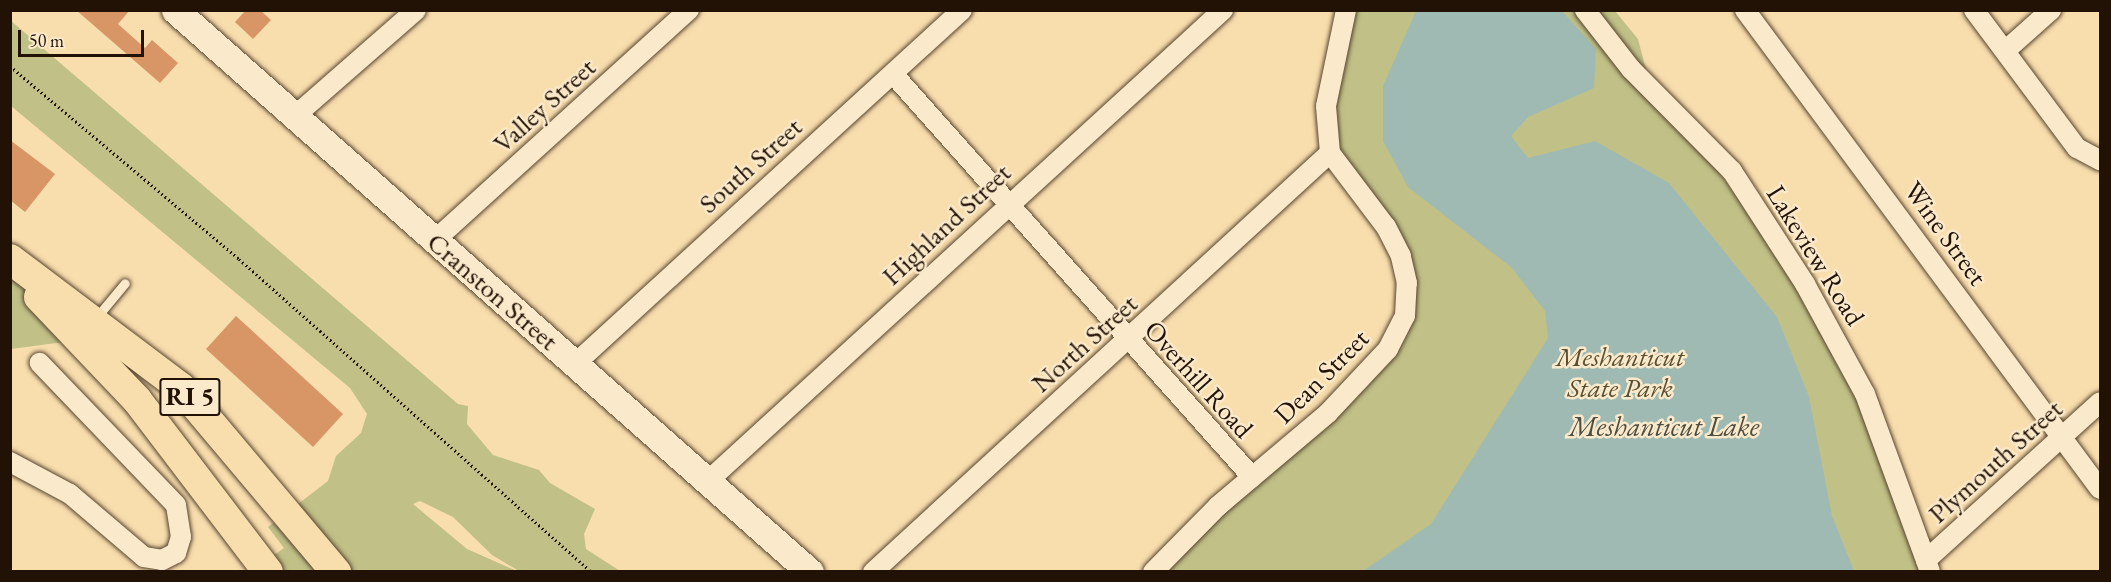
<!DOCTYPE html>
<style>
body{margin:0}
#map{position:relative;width:2111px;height:582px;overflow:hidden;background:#f8ddad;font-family:"EB Garamond",serif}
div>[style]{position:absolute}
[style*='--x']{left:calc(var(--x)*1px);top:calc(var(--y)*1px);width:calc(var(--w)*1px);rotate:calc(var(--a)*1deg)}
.green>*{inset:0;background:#c1c087}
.water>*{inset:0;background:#9fbab2}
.building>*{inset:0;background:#d89666}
.path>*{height:3px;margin-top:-1.5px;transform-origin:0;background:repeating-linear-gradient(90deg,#211205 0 1.5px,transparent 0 4.5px)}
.roads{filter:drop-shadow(0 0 2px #57452f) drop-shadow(0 0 2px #57452f)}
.lane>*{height:9px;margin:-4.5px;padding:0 4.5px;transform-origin:4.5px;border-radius:4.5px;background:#fae9ca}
.street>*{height:20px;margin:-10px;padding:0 10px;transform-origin:10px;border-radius:10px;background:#fae9ca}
.secondary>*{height:27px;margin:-13.5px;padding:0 13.5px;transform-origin:13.5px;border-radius:13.5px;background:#fae9ca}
.primary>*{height:30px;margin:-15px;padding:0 15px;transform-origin:15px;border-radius:15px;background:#f8ddad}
span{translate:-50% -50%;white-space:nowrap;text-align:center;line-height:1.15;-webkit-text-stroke:5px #fae9ca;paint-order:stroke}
.shield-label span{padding:2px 4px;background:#fae9ca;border:2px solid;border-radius:4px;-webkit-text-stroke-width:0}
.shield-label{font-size:26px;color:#211205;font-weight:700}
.street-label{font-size:27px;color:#211205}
.park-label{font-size:27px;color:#594f32;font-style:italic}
.water-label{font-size:28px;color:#4d4d42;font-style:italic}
.frame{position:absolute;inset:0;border:12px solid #211205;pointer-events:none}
.scale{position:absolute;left:18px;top:30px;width:126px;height:27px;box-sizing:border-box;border:3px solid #211205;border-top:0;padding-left:8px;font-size:18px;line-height:21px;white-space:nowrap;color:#211205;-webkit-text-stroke:4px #fae9ca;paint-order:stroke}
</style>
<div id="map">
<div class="green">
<div style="clip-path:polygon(1348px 10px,1615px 11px,1638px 39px,1648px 77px,1817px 305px,1929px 572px,1154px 572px,1395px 342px,1406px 273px,1336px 162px,1328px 131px)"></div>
<div style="clip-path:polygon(10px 20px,458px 404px,468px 406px,467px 424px,493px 455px,539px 470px,550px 483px,595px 509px,584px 534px,586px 549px,620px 571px,519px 571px,492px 555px,453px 517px,420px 501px,413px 504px,467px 549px,517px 571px,252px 571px,284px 548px,268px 527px,328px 481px,336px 456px,361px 433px,367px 414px,350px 388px,11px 106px)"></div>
<div style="clip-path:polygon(10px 271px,53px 310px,64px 342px,11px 349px)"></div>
</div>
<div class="water">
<div style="clip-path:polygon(1416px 11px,1562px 11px,1596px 49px,1594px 88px,1528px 117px,1511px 136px,1528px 158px,1595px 141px,1669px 183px,1777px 317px,1809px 397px,1832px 516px,1854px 571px,1363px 571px,1431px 524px,1548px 338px,1545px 311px,1512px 268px,1408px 187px,1383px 141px,1383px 86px)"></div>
</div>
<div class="building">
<div style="clip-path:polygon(76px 10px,130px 10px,118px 24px,145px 48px,152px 40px,178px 63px,160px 83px)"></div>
<div style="clip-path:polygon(246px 10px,260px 10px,271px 20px,253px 39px,235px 22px)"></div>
<div style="clip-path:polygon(10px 140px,55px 174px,25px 212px,10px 200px)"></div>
<div style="clip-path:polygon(236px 316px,343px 414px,313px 447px,206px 349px)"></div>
</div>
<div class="path">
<div style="--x:10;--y:66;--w:299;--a:40.1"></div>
<div style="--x:239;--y:259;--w:472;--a:41.6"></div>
</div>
<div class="roads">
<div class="lane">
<div style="--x:96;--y:318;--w:45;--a:-50.4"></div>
</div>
<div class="street">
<div style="--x:1585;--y:10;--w:75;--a:52.1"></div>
<div style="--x:1631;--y:69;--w:144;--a:45.3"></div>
<div style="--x:1732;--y:171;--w:135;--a:57.1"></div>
<div style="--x:1805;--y:284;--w:125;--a:61.4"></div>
<div style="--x:1865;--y:394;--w:189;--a:69.9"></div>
<div style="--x:1745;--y:10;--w:596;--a:53.46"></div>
<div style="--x:1974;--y:10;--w:172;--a:53.3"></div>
<div style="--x:2077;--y:148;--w:26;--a:28"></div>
<div style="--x:2005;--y:51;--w:62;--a:-41.7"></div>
<div style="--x:893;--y:74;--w:540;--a:48.3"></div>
<div style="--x:295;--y:116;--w:161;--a:-41.2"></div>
<div style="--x:435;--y:240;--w:343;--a:-42.2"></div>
<div style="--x:576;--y:363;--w:523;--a:-42.44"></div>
<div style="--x:10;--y:462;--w:68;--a:28.1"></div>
<div style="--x:70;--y:494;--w:97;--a:40.4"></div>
<div style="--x:144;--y:557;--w:18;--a:9"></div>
<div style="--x:162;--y:560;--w:16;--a:-27"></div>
<div style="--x:176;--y:553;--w:17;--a:-73"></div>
<div style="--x:181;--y:537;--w:32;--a:-99"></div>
<div style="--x:176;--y:505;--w:197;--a:-133.8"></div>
<div style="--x:708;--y:481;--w:698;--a:-42.44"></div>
<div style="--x:1926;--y:560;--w:235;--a:-42.2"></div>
<div style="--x:873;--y:572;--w:620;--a:-42.52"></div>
<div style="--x:1153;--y:572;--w:93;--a:-45.4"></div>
<div style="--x:1218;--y:506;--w:144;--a:-40.2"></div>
<div style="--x:1328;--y:413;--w:88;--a:-46.8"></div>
<div style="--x:1388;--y:349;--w:37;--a:-63"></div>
<div style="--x:1405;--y:316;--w:33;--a:-87"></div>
<div style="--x:1407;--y:283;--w:28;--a:-103"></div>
<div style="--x:1401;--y:256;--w:33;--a:-117"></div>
<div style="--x:1386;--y:227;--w:93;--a:-127.1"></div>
<div style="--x:1330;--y:153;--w:47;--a:-94.9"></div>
<div style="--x:1326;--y:106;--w:98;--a:-78.2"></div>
</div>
<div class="secondary">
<div style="--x:175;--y:10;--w:848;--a:41.51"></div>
</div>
<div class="primary">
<div style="--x:10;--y:259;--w:214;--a:37"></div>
<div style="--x:181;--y:388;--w:241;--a:49.9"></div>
<div style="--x:39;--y:297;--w:142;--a:46.4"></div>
<div style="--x:137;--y:400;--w:216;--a:52.7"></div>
</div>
</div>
<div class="shield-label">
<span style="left:190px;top:397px">RI 5</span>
</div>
<div class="street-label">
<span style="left:544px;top:105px;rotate:-42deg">Valley Street</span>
<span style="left:750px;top:165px;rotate:-42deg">South Street</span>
<span style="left:946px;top:224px;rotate:-43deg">Highland Street</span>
<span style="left:1946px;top:233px;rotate:54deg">Wine Street</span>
<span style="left:1816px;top:255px;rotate:58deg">Lakeview Road</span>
<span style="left:493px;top:291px;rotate:41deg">Cranston Street</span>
<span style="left:1084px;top:343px;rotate:-42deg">North Street</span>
<span style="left:1321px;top:376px;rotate:-45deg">Dean Street</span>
<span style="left:1199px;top:379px;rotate:48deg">Overhill Road</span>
<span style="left:1995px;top:461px;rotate:-42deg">Plymouth Street</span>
</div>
<div class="park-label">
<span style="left:1620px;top:372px">Meshanticut<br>State Park</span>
</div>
<div class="water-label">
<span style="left:1664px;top:426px">Meshanticut Lake</span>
</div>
<div class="frame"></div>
<div class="scale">50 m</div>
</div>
